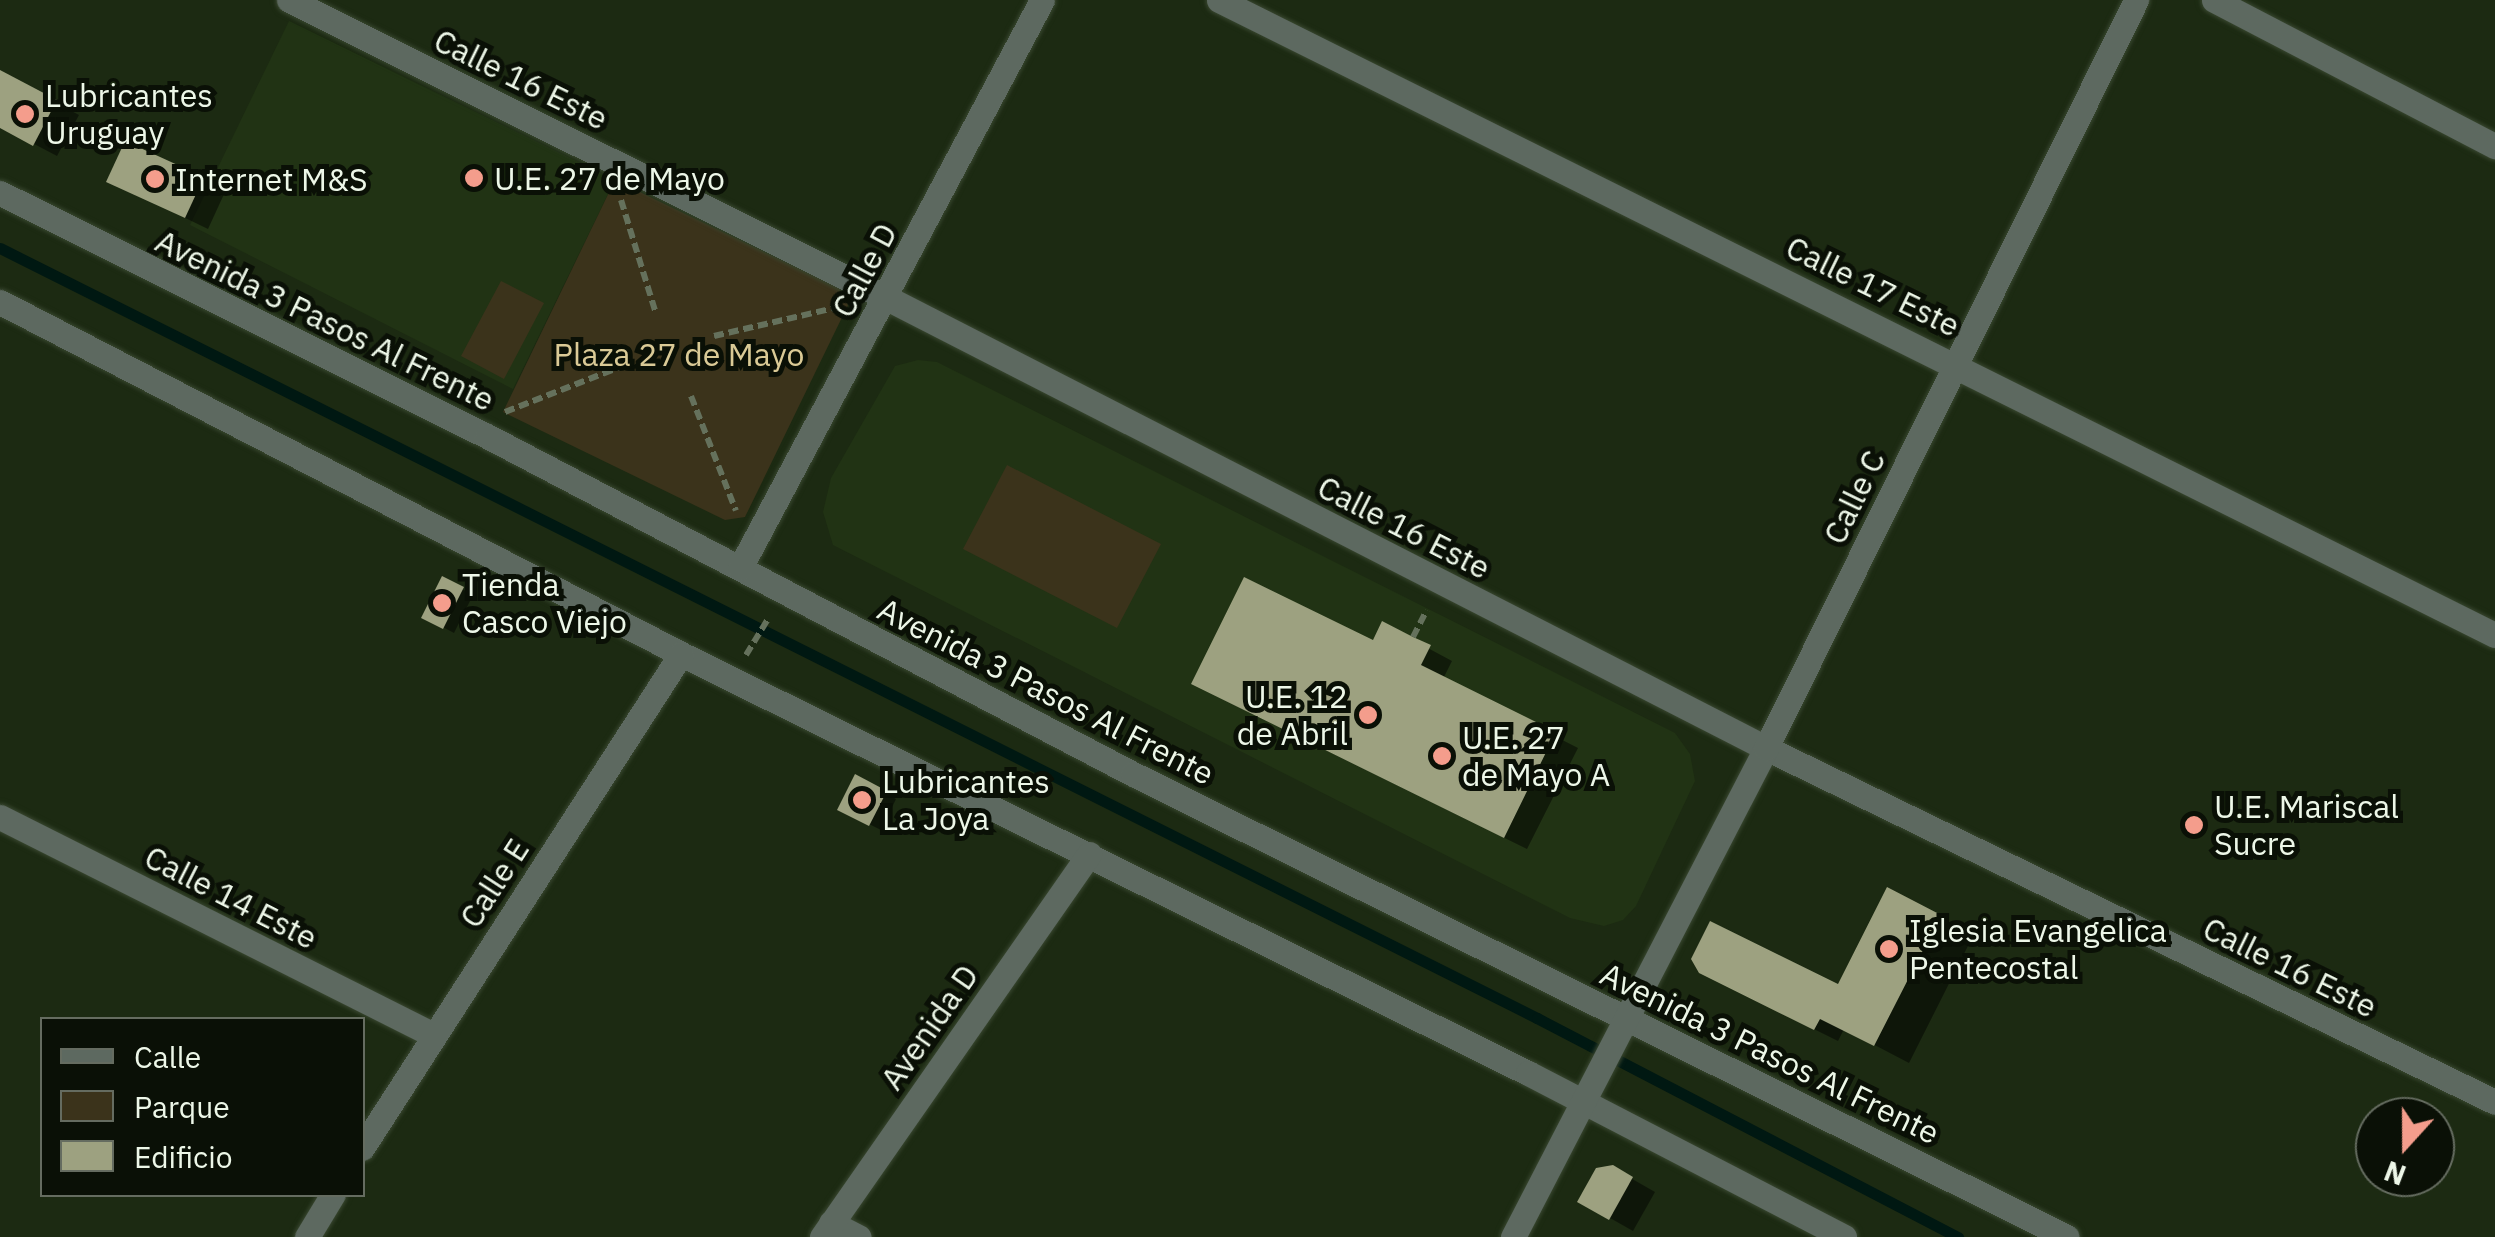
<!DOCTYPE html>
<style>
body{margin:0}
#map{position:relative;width:2495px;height:1237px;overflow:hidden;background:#1c2a12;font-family:"IBM Plex Sans",sans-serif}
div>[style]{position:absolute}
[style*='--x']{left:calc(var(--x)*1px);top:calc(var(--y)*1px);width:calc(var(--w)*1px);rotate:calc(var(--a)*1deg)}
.built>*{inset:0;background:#213314}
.green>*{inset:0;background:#3b331b}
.shadow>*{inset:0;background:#0007}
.stream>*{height:11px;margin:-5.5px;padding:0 5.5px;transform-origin:5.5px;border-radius:5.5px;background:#001812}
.building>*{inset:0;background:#9da180}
.path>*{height:6px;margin-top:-3px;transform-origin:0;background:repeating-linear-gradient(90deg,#65715c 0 10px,transparent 0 15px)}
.roads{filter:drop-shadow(0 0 2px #394730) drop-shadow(0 0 2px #394730)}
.minor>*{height:25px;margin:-12.5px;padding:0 12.5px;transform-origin:12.5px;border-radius:12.5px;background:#5d6960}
.dots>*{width:28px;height:28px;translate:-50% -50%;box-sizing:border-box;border:5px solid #0a1006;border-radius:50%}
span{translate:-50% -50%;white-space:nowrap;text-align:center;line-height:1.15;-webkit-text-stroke:10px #0a1006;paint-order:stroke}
.street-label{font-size:32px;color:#edf7e8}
.poi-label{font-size:32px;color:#edf7e8}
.left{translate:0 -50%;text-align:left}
.right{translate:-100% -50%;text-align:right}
.park-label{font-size:32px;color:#daca96}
.legend{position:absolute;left:40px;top:1017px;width:325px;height:180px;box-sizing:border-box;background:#0a1006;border:2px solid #656c60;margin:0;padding:12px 18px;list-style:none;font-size:30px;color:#edf7e8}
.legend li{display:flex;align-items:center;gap:20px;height:50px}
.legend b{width:50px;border:2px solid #656c60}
.north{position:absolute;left:2355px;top:1097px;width:100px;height:100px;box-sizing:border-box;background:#0a1006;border:2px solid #656c60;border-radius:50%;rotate:201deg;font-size:28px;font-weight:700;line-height:40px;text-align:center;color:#edf7e8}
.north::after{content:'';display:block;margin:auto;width:35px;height:45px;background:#f49d8c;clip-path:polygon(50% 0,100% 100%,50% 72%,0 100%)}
</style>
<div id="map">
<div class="built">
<div style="clip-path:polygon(289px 21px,615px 180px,513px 389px,190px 225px)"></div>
<div style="clip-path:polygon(918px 360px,937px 362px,1675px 733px,1690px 754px,1695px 781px,1636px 906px,1623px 920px,1604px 926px,1570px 918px,833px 545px,823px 512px,831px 478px,895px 366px)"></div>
</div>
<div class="green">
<div style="clip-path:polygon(615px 180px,839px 288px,848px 305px,745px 517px,725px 520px,503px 412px)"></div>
<div style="clip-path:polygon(501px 281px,544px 303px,504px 379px,461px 356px)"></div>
<div style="clip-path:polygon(1007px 465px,1161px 544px,1117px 628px,963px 549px)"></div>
</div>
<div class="shadow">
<div style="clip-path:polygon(0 73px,79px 115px,57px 156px,0 126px)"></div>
<div style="clip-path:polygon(203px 179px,225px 192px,208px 229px,109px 181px)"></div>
<div style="clip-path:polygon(444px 579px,473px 595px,454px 633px,424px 617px)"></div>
<div style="clip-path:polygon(1383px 624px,1452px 661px,1443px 679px,1578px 748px,1527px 849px,1216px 696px,1374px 644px)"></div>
<div style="clip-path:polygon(856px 778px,896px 799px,881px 830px,851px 815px)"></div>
<div style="clip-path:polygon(1940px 917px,1973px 936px,1909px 1063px,1844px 1029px,1838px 1041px,1725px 985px,1839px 988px)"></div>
<div style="clip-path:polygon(1613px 1168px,1655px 1192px,1633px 1231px,1580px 1201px)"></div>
</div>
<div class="stream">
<div style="--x:0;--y:248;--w:1719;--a:26.61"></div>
<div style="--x:1537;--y:1018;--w:475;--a:27.5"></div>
</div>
<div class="building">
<div style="clip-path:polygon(0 70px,57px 100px,33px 146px,0 128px)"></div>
<div style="clip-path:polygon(125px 141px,204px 177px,185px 218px,106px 182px)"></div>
<div style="clip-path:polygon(442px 576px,464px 587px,443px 629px,421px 618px)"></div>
<div style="clip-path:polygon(1244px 577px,1373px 640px,1382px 621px,1413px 637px,1431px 645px,1421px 665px,1556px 732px,1504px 838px,1191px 684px)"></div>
<div style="clip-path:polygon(855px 774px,887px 791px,869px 826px,837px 810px)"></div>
<div style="clip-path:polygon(1887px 887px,1941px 915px,1874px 1046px,1820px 1019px,1814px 1030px,1699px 973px,1691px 959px,1710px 921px,1838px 984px)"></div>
<div style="clip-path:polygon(1613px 1165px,1633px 1177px,1609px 1220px,1577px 1202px,1596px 1168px)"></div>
</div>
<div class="path">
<div style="--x:621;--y:200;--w:119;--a:72.9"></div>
<div style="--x:714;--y:336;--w:123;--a:-13.1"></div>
<div style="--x:691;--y:396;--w:123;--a:68.6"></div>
<div style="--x:505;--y:412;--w:134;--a:-21.4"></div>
<div style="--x:1413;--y:637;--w:30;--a:-63"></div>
<div style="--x:746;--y:655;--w:42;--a:-58.6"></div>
</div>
<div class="roads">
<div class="minor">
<div style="--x:289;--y:0;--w:668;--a:26.49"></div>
<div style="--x:887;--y:298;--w:987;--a:27.11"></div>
<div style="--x:1766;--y:748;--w:810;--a:25.9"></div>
<div style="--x:1219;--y:0;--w:1425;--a:26.46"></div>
<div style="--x:2214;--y:0;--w:317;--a:27.5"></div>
<div style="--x:0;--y:193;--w:544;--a:26.52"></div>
<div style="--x:487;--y:436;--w:729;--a:27.62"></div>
<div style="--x:1133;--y:774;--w:1042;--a:26.37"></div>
<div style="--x:0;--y:302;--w:767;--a:27.33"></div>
<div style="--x:681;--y:654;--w:945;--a:26.32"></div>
<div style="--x:1528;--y:1073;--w:356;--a:27.4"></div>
<div style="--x:740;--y:568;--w:643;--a:-62"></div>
<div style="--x:0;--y:817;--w:485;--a:26.7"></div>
<div style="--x:362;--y:1148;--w:588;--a:-57.15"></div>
<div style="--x:831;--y:1223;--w:31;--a:27"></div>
<div style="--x:307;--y:1237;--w:50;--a:-58.8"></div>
<div style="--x:822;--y:1237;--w:467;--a:-55.1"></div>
<div style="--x:1513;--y:1237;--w:551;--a:-62.64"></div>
<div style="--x:1766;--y:748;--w:835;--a:-63.68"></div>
</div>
</div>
<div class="dots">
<div style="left:25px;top:114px;background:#f49d8c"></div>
<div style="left:474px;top:178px;background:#f49d8c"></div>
<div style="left:155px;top:179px;background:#f49d8c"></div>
<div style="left:442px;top:603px;background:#f49d8c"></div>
<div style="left:1368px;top:715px;background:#f49d8c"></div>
<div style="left:1442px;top:756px;background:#f49d8c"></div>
<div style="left:862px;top:800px;background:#f49d8c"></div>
<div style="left:2194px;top:825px;background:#f49d8c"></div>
<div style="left:1889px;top:949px;background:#f49d8c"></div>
</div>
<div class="street-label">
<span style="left:521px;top:79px;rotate:26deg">Calle 16 Este</span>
<span style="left:864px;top:270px;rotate:-62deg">Calle D</span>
<span style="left:1873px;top:286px;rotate:26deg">Calle 17 Este</span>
<span style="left:325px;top:320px;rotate:26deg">Avenida 3 Pasos Al Frente</span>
<span style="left:1854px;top:497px;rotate:-64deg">Calle C</span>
<span style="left:1404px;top:527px;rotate:27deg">Calle 16 Este</span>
<span style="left:1046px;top:691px;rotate:27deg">Avenida 3 Pasos Al Frente</span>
<span style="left:494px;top:883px;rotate:-57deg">Calle E</span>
<span style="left:231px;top:897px;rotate:27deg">Calle 14 Este</span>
<span style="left:2290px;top:967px;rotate:26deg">Calle 16 Este</span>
<span style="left:929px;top:1027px;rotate:-55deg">Avenida D</span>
<span style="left:1770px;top:1053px;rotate:26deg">Avenida 3 Pasos Al Frente</span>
</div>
<div class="poi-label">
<span class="left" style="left:45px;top:114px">Lubricantes<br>Uruguay</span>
<span class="left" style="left:494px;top:178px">U.E. 27 de Mayo</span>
<span class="left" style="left:175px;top:179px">Internet M&amp;S</span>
<span class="left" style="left:462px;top:603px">Tienda<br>Casco Viejo</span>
<span class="right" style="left:1348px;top:715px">U.E. 12<br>de Abril</span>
<span class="left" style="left:1462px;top:756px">U.E. 27<br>de Mayo A</span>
<span class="left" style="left:882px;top:800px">Lubricantes<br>La Joya</span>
<span class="left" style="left:2214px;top:825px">U.E. Mariscal<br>Sucre</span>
<span class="left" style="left:1909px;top:949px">Iglesia Evangelica<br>Pentecostal</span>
</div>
<div class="park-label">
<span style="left:679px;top:354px">Plaza 27 de Mayo</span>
</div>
<ul class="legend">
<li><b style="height:12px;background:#5d6960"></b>Calle</li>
<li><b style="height:28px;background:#3b331b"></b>Parque</li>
<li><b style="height:28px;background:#9da180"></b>Edificio</li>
</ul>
<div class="north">N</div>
</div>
